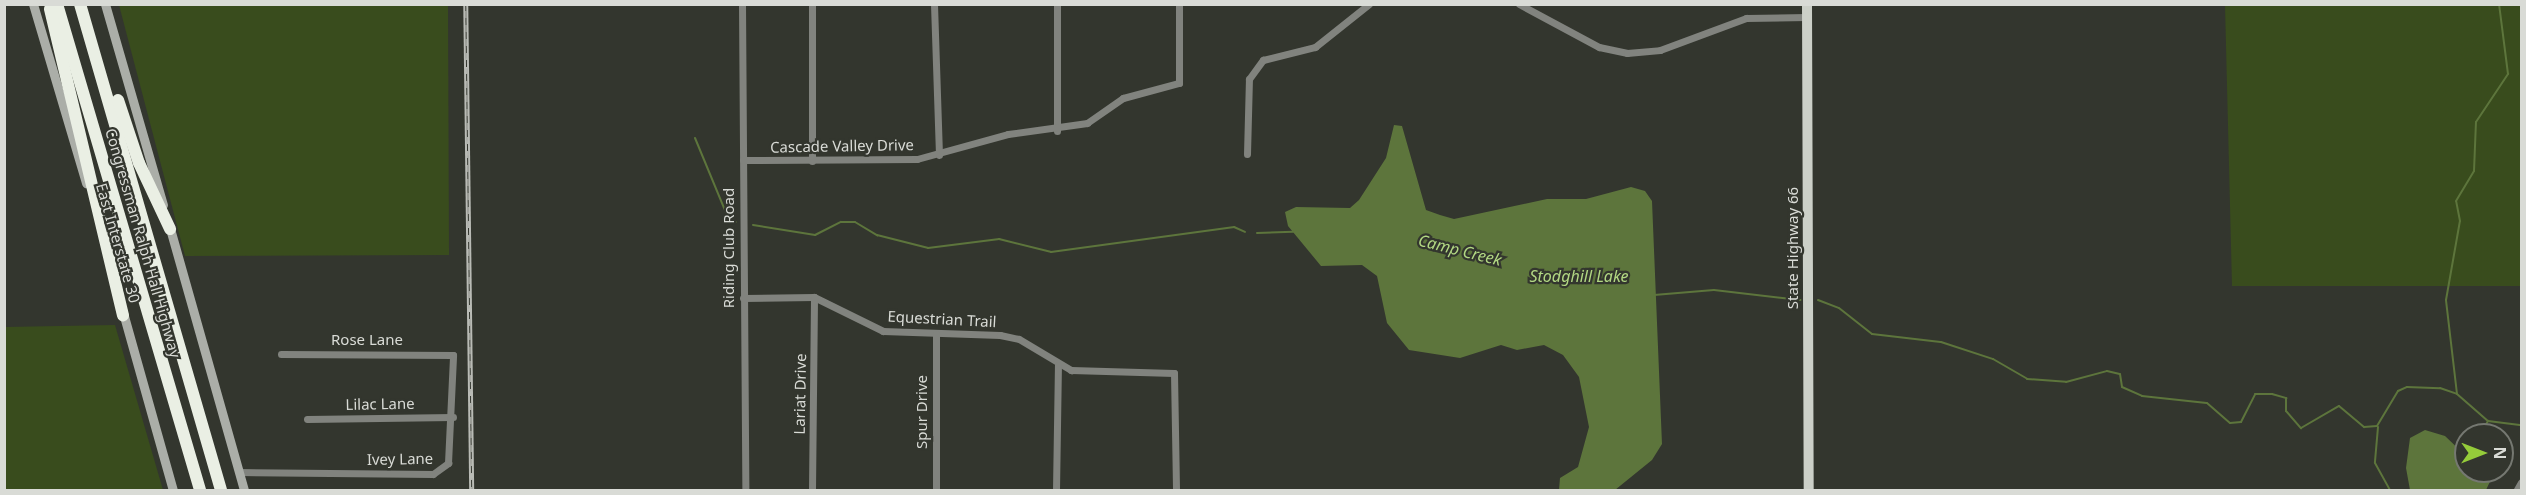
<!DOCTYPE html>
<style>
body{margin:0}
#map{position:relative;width:2526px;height:495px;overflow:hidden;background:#33362e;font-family:"Noto Sans",sans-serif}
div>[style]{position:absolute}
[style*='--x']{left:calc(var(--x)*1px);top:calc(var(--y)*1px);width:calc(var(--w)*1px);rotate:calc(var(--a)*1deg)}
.green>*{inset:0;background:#394c1d}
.water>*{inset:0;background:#5d753c}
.stream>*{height:2px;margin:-1px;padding:0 1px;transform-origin:1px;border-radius:1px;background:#5d753c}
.minor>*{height:7px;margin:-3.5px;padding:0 3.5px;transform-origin:3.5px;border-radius:3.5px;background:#81837e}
.tertiary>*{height:8px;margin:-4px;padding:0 4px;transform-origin:4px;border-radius:4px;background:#81837e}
.secondary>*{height:9px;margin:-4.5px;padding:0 4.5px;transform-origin:4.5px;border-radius:4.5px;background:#abaea8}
.primary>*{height:10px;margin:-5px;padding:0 5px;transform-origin:5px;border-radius:5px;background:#ccd0c8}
.motorway>*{height:12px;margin:-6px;padding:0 6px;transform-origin:6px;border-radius:6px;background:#eaefe4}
.rail>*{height:4.5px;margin-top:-2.25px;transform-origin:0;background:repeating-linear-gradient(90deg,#33362e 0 7px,#b9bbb5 0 14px);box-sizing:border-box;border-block:2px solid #b9bbb5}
span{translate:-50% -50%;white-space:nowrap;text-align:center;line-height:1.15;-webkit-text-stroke:4.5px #33362e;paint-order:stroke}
.street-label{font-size:15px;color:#d9dbd6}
.water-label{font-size:16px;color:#b2d883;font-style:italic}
.frame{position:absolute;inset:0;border:6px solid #d9dbd6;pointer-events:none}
.north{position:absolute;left:2454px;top:423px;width:60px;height:60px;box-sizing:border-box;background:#33362e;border:2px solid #757871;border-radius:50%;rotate:90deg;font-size:16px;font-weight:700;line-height:24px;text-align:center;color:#d9dbd6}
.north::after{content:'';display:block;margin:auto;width:21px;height:27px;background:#95cc3a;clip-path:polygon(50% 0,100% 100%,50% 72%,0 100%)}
</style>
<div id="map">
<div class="green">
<div style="clip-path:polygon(119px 5px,448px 5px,449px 255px,185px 256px)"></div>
<div style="clip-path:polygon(2225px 5px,2521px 5px,2521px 286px,2232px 286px)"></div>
<div style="clip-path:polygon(115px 325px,163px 490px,5px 490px,5px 327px)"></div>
</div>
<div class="water">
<div style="clip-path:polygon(1394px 125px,1402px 126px,1426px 210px,1440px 215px,1454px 219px,1547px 199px,1586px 199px,1631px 187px,1645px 191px,1652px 201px,1662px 444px,1652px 460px,1615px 490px,1559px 490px,1560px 478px,1578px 467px,1589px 427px,1579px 377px,1563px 355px,1544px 345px,1517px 350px,1501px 345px,1460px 358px,1409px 350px,1387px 323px,1377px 276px,1362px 265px,1321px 266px,1288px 226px,1285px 212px,1296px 207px,1350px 208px,1359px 200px,1386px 158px)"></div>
<div style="clip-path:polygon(2425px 430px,2445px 436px,2466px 456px,2466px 471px,2495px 471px,2486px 490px,2410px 490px,2406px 468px,2410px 438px)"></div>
</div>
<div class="stream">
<div style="--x:695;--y:138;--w:89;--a:67.5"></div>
<div style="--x:729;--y:220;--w:7;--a:16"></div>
<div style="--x:753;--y:225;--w:63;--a:9.2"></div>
<div style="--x:815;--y:235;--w:29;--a:-27"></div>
<div style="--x:841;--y:222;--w:14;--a:0"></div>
<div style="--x:855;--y:222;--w:26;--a:31"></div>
<div style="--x:877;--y:235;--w:53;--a:14.3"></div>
<div style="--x:928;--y:248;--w:72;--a:-7.2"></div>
<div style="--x:999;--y:239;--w:54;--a:14"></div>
<div style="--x:1051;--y:252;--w:185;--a:-7.8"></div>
<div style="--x:1234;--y:227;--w:12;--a:24"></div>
<div style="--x:1257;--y:233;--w:36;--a:-2"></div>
<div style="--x:1654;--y:295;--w:60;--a:-4.8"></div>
<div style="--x:1714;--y:290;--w:87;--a:6.6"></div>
<div style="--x:1818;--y:300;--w:22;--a:21"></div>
<div style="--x:1839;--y:308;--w:42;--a:38.2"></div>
<div style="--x:1872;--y:334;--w:69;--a:6.6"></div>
<div style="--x:1941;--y:342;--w:55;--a:18.1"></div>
<div style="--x:1993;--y:359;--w:39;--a:30"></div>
<div style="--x:2027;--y:379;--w:39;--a:4"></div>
<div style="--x:2066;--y:382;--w:42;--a:-15"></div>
<div style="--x:2107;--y:371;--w:13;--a:13"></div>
<div style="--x:2120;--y:374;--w:13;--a:81"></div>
<div style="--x:2122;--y:387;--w:22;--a:24"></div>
<div style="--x:2142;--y:396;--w:65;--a:6.1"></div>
<div style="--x:2207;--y:403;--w:30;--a:41"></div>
<div style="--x:2230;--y:423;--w:11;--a:-5"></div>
<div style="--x:2241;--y:422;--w:31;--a:-63"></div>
<div style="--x:2255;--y:394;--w:17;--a:0"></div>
<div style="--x:2272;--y:394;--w:15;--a:16"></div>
<div style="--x:2286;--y:398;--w:13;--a:90"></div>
<div style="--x:2286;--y:411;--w:23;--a:49"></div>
<div style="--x:2301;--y:428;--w:44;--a:-30.1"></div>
<div style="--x:2339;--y:406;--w:33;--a:40"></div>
<div style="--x:2364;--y:427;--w:13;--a:-4"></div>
<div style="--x:2377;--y:426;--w:41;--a:-59"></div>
<div style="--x:2398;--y:391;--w:10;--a:-24"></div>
<div style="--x:2407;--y:387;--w:33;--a:2"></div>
<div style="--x:2440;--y:388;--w:18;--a:19"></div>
<div style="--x:2457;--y:394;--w:41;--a:41.1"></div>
<div style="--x:2488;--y:421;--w:34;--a:7"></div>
<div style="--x:2457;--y:394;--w:95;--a:-96.7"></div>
<div style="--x:2446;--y:300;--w:80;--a:-80"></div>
<div style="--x:2460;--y:221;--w:20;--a:-101"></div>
<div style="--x:2456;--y:201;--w:35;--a:-59"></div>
<div style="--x:2474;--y:171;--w:49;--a:-87.7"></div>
<div style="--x:2476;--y:122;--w:58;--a:-56.3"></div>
<div style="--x:2508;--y:74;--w:71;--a:-97.3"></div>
<div style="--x:2378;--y:427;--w:36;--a:95"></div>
<div style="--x:2375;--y:463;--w:31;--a:61"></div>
<div style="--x:2479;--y:435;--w:17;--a:-57"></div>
</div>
<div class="minor">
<div style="--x:742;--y:4;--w:486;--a:89.6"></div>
<div style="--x:812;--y:4;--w:157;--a:90"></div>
<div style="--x:934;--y:4;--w:151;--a:88.1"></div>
<div style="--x:1057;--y:4;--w:127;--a:90"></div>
<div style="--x:1519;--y:4;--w:91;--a:28.3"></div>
<div style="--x:1599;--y:47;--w:29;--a:12"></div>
<div style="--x:1627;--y:53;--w:33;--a:-5"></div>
<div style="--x:1660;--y:50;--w:92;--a:-20.4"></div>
<div style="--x:1746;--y:18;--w:61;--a:-0.9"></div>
<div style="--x:1247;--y:154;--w:75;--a:-88.5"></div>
<div style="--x:1249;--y:79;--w:24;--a:-54"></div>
<div style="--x:1263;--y:60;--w:54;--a:-14"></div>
<div style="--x:1315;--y:47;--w:69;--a:-38.5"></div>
<div style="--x:743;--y:160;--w:174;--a:-0.3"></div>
<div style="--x:917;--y:159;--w:94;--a:-15.4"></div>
<div style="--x:1008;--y:134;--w:80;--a:-7.9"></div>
<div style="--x:1087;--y:123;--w:44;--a:-34.8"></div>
<div style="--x:1123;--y:98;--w:58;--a:-15"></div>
<div style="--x:1179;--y:83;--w:79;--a:-90"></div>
<div style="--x:743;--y:298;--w:71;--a:-0.8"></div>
<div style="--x:814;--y:297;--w:77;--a:26.2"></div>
<div style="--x:883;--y:331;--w:117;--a:2"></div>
<div style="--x:1000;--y:335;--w:19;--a:12"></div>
<div style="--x:1019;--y:339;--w:61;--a:30.8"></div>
<div style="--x:1071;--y:370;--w:103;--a:1.7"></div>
<div style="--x:1174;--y:373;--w:117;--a:89"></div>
<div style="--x:936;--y:334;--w:156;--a:90"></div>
<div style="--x:307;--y:419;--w:146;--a:-0.8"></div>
<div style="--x:239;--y:472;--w:194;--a:0.6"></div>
<div style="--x:433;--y:474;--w:19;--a:-36"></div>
<div style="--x:448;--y:463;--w:108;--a:-87.3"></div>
<div style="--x:453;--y:355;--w:172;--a:-179.7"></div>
<div style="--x:812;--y:490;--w:193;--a:-89.4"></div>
<div style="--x:1056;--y:490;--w:125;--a:-89.1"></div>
</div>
<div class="tertiary">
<div style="--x:2518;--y:490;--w:8;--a:-60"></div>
</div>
<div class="secondary">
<div style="--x:33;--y:4;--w:187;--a:73.5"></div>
<div style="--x:105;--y:4;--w:209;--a:73.9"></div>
<div style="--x:169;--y:225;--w:275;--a:74.2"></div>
<div style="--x:122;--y:309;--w:188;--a:74.3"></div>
</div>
<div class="primary">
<div style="--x:1807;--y:4;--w:486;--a:89.8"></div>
</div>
<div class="motorway">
<div style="--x:57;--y:4;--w:507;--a:73.6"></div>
<div style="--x:80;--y:4;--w:506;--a:73.82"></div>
<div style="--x:50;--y:9;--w:315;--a:76.6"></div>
<div style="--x:118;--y:100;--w:66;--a:71.6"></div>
<div style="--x:139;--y:163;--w:73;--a:64.8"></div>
</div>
<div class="rail">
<div style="--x:466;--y:4;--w:486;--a:89.3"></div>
</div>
<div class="street-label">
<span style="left:842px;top:146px;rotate:-1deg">Cascade Valley Drive</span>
<span style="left:118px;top:243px;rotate:74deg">East Interstate 30</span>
<span style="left:143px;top:243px;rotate:74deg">Congressman Ralph Hall Highway</span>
<span style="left:729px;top:248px;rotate:-90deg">Riding Club Road</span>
<span style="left:1793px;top:248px;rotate:-90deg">State Highway 66</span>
<span style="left:942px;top:319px;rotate:3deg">Equestrian Trail</span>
<span style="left:367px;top:340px">Rose Lane</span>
<span style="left:800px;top:394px;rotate:-89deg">Lariat Drive</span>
<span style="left:380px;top:404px;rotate:-1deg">Lilac Lane</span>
<span style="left:922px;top:412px;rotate:-90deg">Spur Drive</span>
<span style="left:400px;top:459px;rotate:-1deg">Ivey Lane</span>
</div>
<div class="water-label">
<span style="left:1460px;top:250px;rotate:14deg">Camp Creek</span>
<span style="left:1579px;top:276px">Stodghill Lake</span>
</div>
<div class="frame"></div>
<div class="north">N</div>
</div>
